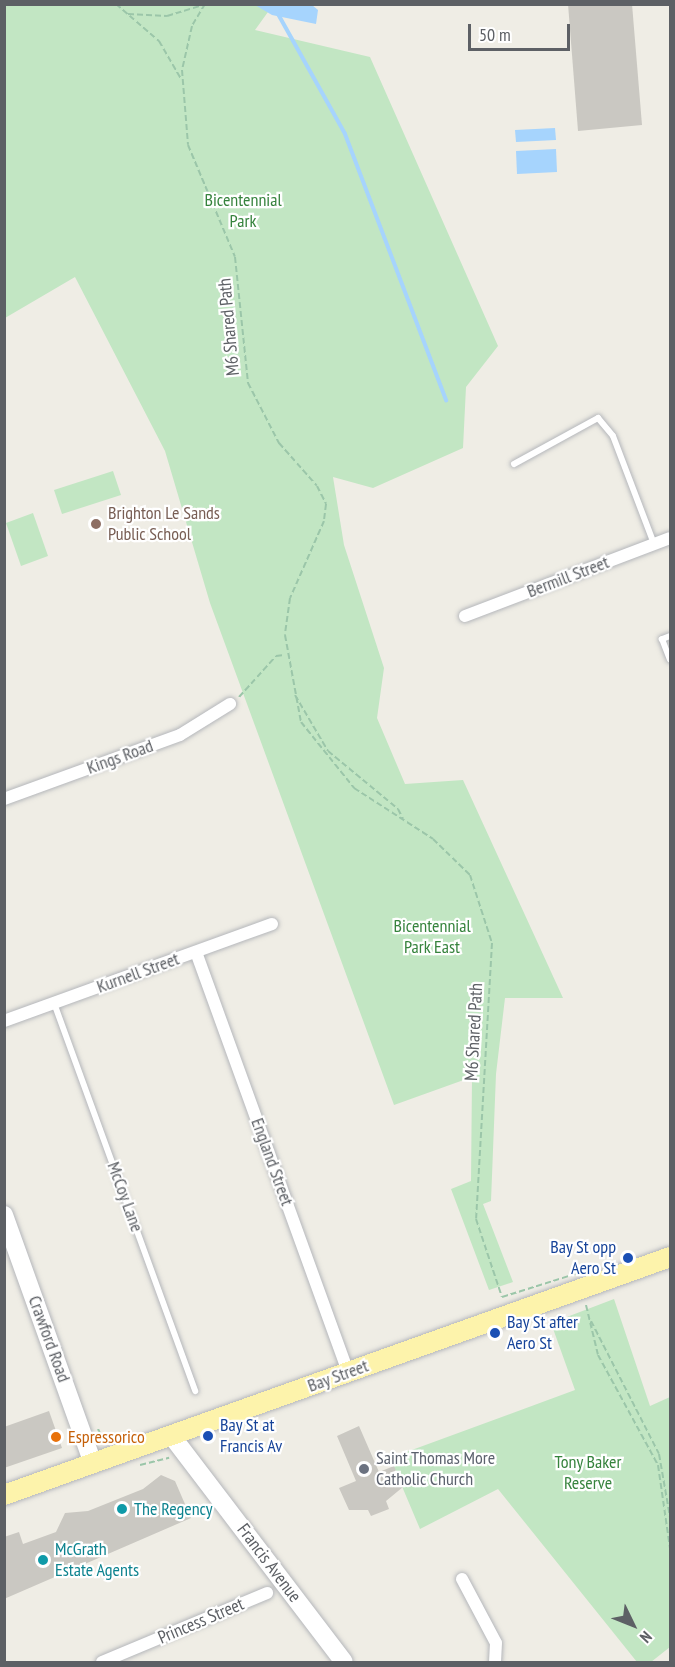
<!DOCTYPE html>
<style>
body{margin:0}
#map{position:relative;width:675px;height:1667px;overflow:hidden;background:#efede5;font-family:"PT Sans Narrow",sans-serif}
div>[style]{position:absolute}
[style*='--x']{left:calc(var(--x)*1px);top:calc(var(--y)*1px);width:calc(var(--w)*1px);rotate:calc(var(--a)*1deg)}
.green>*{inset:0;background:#c2e6c3}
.water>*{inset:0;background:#a6d4fd}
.stream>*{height:4px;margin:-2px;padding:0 2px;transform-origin:2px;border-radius:2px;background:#a6d4fd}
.building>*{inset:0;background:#cac8c2}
.path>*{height:2px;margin-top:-1px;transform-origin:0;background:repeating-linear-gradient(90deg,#9bc6a9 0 6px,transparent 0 9px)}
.roads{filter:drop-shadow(0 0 2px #b5b7bb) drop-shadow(0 0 2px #b5b7bb)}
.lane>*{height:6px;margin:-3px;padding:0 3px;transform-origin:3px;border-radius:3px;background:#fff}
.street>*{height:12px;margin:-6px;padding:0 6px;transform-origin:6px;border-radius:6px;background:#fff}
.secondary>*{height:18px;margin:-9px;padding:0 9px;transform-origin:9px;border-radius:9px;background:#fff}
.primary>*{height:20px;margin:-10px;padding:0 10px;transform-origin:10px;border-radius:10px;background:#fdf3ab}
.dots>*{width:16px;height:16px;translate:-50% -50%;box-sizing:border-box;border:3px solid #fff;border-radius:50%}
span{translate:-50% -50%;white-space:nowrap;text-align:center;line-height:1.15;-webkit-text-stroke:4.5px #fff;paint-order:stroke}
.park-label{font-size:18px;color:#36833d}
.street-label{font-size:18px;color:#5d6065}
.education-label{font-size:18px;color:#785e54}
.left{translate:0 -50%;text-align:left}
.transit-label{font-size:18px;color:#164399}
.right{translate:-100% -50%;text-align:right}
.food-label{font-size:18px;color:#c56008}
.worship-label{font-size:18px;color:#5b616d}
.culture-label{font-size:18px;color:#0d838f}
.frame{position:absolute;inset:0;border:6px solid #5d6065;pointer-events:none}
.north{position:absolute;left:603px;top:1595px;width:60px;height:60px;-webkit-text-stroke:4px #fff;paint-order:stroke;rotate:133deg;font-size:16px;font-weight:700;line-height:24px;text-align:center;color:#5d6065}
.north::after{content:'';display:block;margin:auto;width:21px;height:27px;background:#5d6065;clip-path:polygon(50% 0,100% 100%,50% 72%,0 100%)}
.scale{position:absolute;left:468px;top:24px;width:102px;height:27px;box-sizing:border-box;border:3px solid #5d6065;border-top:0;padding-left:8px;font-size:18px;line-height:21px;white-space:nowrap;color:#5d6065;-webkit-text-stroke:4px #fff;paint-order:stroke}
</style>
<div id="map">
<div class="green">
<div style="clip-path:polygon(5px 5px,273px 5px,255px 30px,370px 57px,498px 346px,466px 387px,463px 448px,373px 488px,333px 477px,344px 545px,384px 668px,377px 718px,405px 784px,463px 780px,563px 998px,505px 998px,496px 1074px,491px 1201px,483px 1204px,513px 1282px,489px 1290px,451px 1189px,471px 1181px,472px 1077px,394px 1105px,210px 603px,165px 451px,75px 277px,5px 318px)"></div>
<div style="clip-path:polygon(113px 471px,121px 495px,62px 514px,54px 490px)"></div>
<div style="clip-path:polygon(33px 513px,48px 556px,21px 566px,6px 523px)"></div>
<div style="clip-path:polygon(614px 1299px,650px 1406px,670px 1397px,670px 1647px,651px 1662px,637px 1662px,498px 1489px,420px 1529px,390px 1458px,575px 1390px,551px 1323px)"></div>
</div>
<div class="water">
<div style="clip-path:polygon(255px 5px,312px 5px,318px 10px,316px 24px,272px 15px)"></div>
<div style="clip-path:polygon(555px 128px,556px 140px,516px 142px,515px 130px)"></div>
<div style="clip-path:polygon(556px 149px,557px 172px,517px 174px,516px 151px)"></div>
</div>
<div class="stream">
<div style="--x:278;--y:14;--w:137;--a:60.8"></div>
<div style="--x:345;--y:134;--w:285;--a:69.2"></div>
</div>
<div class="building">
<div style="clip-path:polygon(568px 4px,632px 4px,642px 125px,578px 131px)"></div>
<div style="clip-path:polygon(49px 1411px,62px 1448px,4px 1468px,4px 1427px)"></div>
<div style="clip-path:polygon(359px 1426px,379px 1472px,394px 1466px,403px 1487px,386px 1501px,389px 1509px,371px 1516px,368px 1510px,349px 1510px,339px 1488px,356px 1481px,337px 1436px)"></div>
<div style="clip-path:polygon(161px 1475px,175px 1481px,191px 1518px,4px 1599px,4px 1537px,19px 1532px,23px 1544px,56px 1532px,65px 1513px,88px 1511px,143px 1489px)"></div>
</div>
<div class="path">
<div style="--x:116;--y:4;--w:57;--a:40.7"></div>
<div style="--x:159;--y:41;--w:44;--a:59.9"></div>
<div style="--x:205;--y:4;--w:26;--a:121"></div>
<div style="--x:192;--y:26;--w:45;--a:102.8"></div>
<div style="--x:182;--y:70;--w:75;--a:85.4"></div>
<div style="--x:188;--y:145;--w:121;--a:67.2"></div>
<div style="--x:235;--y:257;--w:127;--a:84.1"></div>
<div style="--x:248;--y:383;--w:68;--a:62.7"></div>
<div style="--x:279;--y:443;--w:57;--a:48.5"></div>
<div style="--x:317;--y:486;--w:20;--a:63"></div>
<div style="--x:326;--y:504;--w:17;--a:97"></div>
<div style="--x:324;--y:521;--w:84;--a:113.8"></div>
<div style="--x:290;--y:598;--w:37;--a:98"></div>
<div style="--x:285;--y:635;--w:88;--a:79.6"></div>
<div style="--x:301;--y:722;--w:85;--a:51.2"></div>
<div style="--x:354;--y:788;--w:94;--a:32.8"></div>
<div style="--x:433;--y:839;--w:52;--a:44.2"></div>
<div style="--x:470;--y:875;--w:71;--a:72.1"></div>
<div style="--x:492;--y:943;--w:276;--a:93.3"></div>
<div style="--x:476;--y:1219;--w:82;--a:71.6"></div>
<div style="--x:502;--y:1297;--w:77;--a:-17.5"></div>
<div style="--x:128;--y:14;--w:39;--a:3"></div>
<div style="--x:167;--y:16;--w:39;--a:-17"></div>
<div style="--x:295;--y:695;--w:65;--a:59.5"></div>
<div style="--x:328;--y:751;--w:91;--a:39.6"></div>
<div style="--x:398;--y:809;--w:11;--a:63"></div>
<div style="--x:239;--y:697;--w:55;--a:-47.9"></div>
<div style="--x:276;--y:656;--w:8;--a:-7"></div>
<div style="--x:586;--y:1305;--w:51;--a:76.5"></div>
<div style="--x:598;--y:1355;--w:125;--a:61.4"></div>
<div style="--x:658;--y:1465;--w:84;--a:81.8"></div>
<div style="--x:591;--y:1321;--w:149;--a:62.9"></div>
<div style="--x:659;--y:1454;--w:64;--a:80.1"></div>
<div style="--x:98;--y:1429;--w:14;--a:65"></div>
<div style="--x:140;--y:1465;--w:30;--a:-14"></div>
</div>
<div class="roads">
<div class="lane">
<div style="--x:514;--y:464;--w:96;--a:-28.7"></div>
<div style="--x:598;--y:418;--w:23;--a:50"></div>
<div style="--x:613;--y:436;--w:116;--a:69.2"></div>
<div style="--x:670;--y:636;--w:9;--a:159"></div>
<div style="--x:662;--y:639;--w:22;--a:69"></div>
<div style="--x:54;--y:1003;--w:413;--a:70"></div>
</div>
<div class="street">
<div style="--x:465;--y:616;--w:219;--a:-20.8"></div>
<div style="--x:4;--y:799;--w:187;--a:-20"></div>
<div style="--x:180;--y:735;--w:59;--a:-31.8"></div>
<div style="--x:196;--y:952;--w:447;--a:70.1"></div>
<div style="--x:4;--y:1021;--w:285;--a:-19.9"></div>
<div style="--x:462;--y:1579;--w:72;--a:62"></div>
<div style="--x:496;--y:1643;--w:19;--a:93"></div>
<div style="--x:102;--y:1662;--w:179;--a:-22.7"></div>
</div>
<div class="secondary">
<div style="--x:4;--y:1215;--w:263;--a:70.3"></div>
<div style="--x:171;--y:1435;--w:285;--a:52.7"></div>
</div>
<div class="primary">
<div style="--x:4;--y:1495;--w:707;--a:-19.66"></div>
</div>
</div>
<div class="dots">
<div style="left:96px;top:524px;background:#8d6e63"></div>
<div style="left:628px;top:1258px;background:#1a4fb4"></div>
<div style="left:495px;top:1333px;background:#1a4fb4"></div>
<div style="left:208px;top:1436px;background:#1a4fb4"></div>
<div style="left:56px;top:1437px;background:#e8710a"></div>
<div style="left:364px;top:1469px;background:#6b7280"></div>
<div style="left:122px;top:1509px;background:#0f9aa8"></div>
<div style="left:43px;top:1560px;background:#0f9aa8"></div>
</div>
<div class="park-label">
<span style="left:243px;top:211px">Bicentennial<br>Park</span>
<span style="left:432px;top:937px">Bicentennial<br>Park East</span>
<span style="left:588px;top:1473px">Tony Baker<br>Reserve</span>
</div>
<div class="street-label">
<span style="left:229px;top:327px;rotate:-95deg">M6 Shared Path</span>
<span style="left:568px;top:577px;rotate:-21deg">Bermill Street</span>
<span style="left:120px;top:757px;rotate:-20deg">Kings Road</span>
<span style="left:138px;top:973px;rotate:-20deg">Kurnell Street</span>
<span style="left:474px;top:1032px;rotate:-87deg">M6 Shared Path</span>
<span style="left:272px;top:1162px;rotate:70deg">England Street</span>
<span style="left:125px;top:1197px;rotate:70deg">McCoy Lane</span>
<span style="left:49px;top:1339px;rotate:70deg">Crawford Road</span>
<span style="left:338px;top:1376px;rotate:-20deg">Bay Street</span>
<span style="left:269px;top:1563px;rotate:53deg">Francis Avenue</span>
<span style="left:201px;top:1621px;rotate:-23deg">Princess Street</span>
</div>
<div class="education-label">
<span class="left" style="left:108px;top:524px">Brighton Le Sands<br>Public School</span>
</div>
<div class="transit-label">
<span class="right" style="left:616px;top:1258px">Bay St opp<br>Aero St</span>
<span class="left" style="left:507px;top:1333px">Bay St after<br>Aero St</span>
<span class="left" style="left:220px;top:1436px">Bay St at<br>Francis Av</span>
</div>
<div class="food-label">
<span class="left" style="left:68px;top:1437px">Espressorico</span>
</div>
<div class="worship-label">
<span class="left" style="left:376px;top:1469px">Saint Thomas More<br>Catholic Church</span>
</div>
<div class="culture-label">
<span class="left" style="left:134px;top:1509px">The Regency</span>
<span class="left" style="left:55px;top:1560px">McGrath<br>Estate Agents</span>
</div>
<div class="frame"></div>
<div class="north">N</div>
<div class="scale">50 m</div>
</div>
